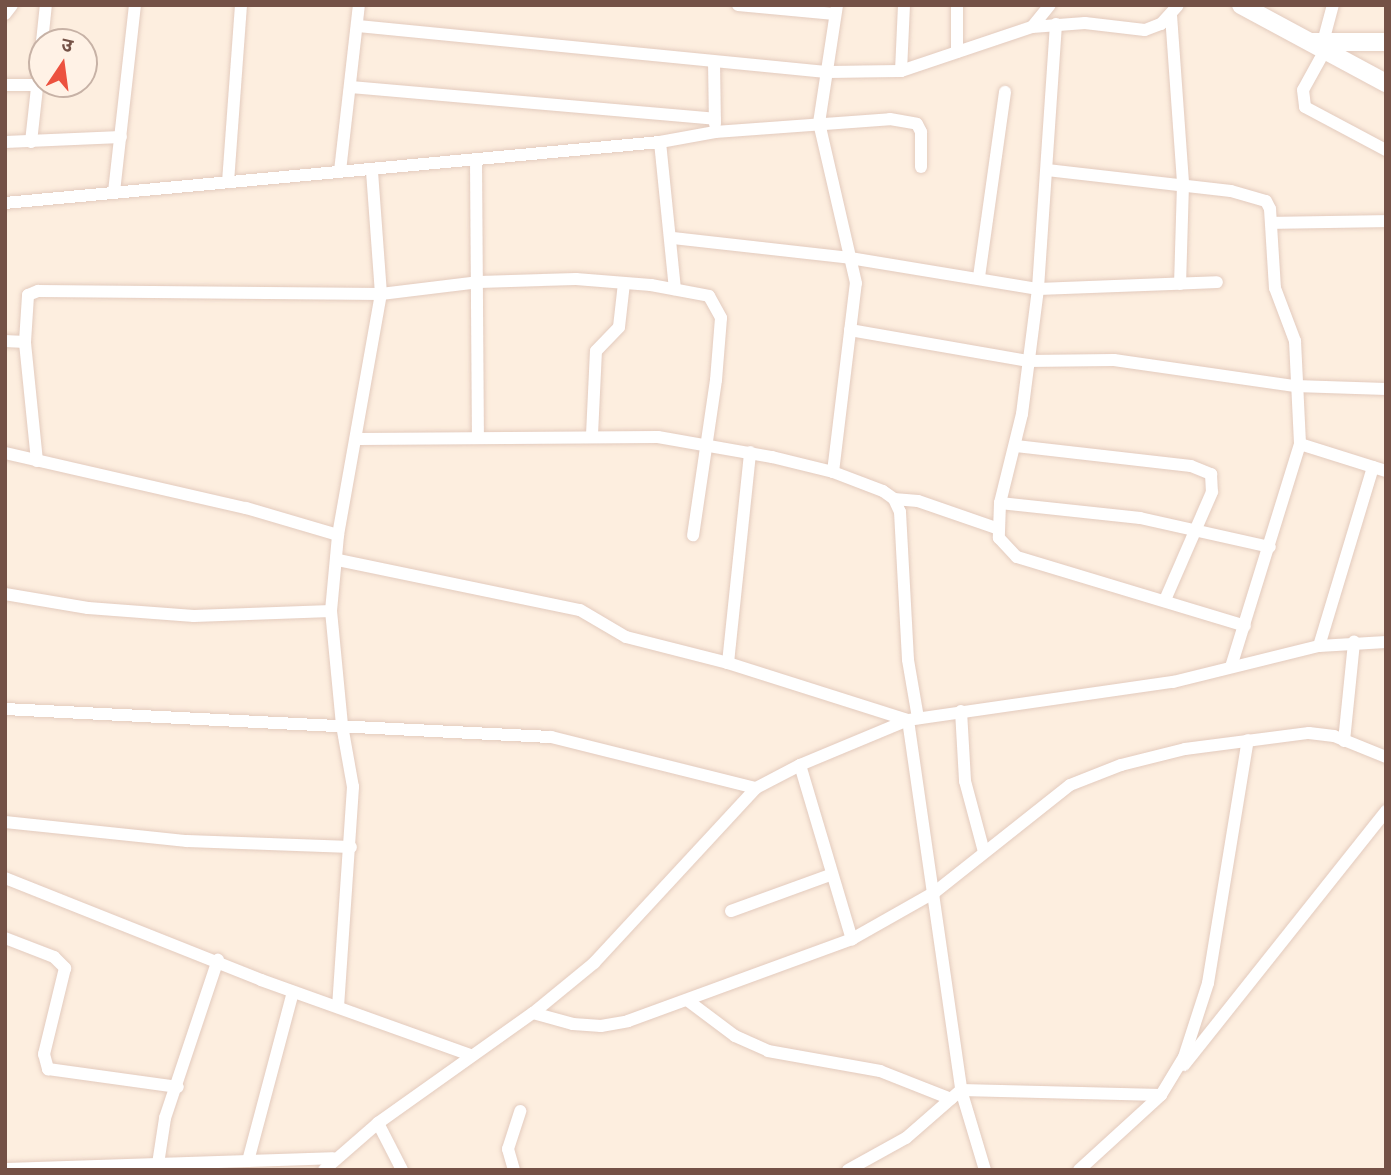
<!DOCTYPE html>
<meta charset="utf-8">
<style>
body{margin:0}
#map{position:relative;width:1391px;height:1175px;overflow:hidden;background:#fdeedf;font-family:Quicksand,"Noto Sans Devanagari",sans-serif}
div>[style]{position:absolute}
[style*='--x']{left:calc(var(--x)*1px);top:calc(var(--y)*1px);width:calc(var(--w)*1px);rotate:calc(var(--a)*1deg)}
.roads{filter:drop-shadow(0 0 2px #e3cbbe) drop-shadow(0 0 2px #e3cbbe)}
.street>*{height:12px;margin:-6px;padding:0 6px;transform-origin:6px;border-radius:6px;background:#fff}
.secondary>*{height:18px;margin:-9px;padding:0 9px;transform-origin:9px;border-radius:9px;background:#fff}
span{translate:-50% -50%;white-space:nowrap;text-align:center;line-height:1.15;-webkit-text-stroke:5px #fff2e6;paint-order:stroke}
.frame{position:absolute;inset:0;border:7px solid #745146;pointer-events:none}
.north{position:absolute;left:28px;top:28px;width:70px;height:70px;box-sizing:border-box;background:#fff2e6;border:2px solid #c7b2a6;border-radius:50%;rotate:13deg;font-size:19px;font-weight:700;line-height:28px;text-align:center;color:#745146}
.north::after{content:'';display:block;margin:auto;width:24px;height:32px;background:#ec523f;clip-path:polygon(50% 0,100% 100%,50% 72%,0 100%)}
</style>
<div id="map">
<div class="roads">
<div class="street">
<div style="--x:738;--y:5;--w:97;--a:5.3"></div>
<div style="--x:5;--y:14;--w:11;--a:-52"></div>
<div style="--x:1171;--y:15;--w:169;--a:85.9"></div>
<div style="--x:1183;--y:184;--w:100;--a:91.7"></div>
<div style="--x:1056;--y:24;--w:266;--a:93.9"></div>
<div style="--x:1038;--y:289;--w:126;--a:97.3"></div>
<div style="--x:1022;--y:414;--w:92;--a:103.9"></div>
<div style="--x:1000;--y:503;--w:35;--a:92"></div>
<div style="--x:999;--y:538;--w:26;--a:47"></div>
<div style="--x:1017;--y:557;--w:238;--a:16.8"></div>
<div style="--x:358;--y:26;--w:473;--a:5.6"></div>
<div style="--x:829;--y:72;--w:72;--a:-0.8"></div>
<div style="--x:901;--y:71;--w:138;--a:-18.6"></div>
<div style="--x:1032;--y:27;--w:53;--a:-4.3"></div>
<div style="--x:1085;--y:23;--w:60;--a:6.7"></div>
<div style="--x:1145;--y:30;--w:17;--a:-21"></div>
<div style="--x:1161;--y:24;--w:25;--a:-48"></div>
<div style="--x:1032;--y:27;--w:28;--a:-51"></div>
<div style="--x:42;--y:42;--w:37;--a:-84"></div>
<div style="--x:1323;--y:42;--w:38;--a:-75"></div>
<div style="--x:957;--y:52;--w:47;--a:-90"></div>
<div style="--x:1324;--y:52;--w:43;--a:118.9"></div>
<div style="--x:1303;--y:90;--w:17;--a:83"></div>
<div style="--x:1305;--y:107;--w:92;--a:28"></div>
<div style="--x:714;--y:62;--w:62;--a:89.1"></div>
<div style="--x:901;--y:71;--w:66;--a:-87.4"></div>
<div style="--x:5;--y:85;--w:32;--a:0"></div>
<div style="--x:351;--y:87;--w:365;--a:5"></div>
<div style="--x:5;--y:142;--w:116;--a:-2.5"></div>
<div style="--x:31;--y:142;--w:101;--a:-83.7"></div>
<div style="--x:660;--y:142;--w:148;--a:84.2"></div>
<div style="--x:476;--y:160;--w:276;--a:89.6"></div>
<div style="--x:1047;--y:170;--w:185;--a:6.5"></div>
<div style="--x:1231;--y:191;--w:36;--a:16"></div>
<div style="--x:1266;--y:201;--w:9;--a:63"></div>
<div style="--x:1270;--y:209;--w:79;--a:86.4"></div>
<div style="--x:1275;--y:288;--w:57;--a:69.3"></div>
<div style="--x:1295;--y:341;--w:103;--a:87.2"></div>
<div style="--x:1300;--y:444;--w:233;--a:107.2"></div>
<div style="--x:340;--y:171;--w:167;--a:-83.5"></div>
<div style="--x:228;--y:182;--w:177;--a:-85.8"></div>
<div style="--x:114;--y:192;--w:188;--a:-83.6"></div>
<div style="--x:5;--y:203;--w:658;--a:-5.32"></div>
<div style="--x:660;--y:142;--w:56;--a:-10.3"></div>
<div style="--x:715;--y:132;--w:175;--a:-4.2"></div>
<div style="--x:890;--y:119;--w:27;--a:10"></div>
<div style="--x:917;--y:124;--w:9;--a:63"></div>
<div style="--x:921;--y:132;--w:35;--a:90"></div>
<div style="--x:1271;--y:223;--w:115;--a:-1"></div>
<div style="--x:673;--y:238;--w:178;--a:6.4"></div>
<div style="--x:850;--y:258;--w:191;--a:9.4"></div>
<div style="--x:1038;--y:289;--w:179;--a:-2.2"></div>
<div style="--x:979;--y:277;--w:187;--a:-82"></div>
<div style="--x:850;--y:330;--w:180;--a:9.9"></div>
<div style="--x:1027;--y:361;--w:87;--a:-0.7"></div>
<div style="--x:1114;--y:360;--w:183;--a:8.2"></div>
<div style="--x:1295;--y:386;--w:91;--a:1.9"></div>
<div style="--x:5;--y:341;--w:20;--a:3"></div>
<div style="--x:592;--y:435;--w:84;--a:-87.3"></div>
<div style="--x:596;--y:351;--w:33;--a:-46"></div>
<div style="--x:619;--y:327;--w:44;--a:-83.5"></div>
<div style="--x:358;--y:439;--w:300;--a:-0.4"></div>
<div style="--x:658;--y:437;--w:116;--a:10"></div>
<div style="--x:772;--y:457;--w:63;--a:13.8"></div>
<div style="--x:833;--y:472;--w:53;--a:20.8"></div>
<div style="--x:883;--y:491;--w:14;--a:36"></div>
<div style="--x:894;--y:499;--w:14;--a:65"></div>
<div style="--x:900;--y:512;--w:148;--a:86.9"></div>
<div style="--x:908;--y:660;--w:59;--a:80.2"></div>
<div style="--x:1300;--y:444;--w:90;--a:17.4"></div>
<div style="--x:1016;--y:446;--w:176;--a:6.5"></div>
<div style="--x:1191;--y:466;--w:22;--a:22"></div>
<div style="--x:1211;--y:474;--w:18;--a:87"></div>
<div style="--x:1212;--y:492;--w:118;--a:113.5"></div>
<div style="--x:5;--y:453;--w:247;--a:12.9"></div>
<div style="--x:246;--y:508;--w:96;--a:16.4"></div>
<div style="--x:37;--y:461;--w:120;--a:-95.8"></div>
<div style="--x:25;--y:342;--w:47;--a:-86.3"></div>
<div style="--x:28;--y:295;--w:11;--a:-22"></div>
<div style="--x:38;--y:291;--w:343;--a:0.5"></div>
<div style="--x:381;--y:294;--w:99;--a:-7"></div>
<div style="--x:479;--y:282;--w:97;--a:-1.8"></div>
<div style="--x:576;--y:279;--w:75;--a:4.6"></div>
<div style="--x:651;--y:285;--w:59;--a:10.7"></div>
<div style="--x:709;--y:296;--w:25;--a:61"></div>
<div style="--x:721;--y:318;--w:62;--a:94.6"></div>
<div style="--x:716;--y:380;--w:157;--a:98.4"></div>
<div style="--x:833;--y:472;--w:190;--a:-83.1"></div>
<div style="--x:856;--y:283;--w:164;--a:-103"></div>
<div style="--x:819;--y:123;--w:119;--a:-81.3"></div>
<div style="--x:894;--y:499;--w:24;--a:5"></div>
<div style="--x:918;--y:501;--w:83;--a:19.1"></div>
<div style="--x:1000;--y:503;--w:141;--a:6.1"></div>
<div style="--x:1140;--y:518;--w:133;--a:12.6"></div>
<div style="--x:338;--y:560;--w:247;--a:11.7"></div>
<div style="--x:580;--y:610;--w:53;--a:30.4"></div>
<div style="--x:626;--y:637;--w:105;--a:14.3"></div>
<div style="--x:728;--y:663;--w:189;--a:17.6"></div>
<div style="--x:908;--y:720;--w:374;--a:81.8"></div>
<div style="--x:961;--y:1090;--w:84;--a:73.3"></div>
<div style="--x:5;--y:594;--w:84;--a:9.6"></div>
<div style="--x:88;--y:608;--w:106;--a:4.3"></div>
<div style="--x:194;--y:616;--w:137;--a:-2.1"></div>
<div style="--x:1319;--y:646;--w:187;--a:-73.2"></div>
<div style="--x:728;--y:663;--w:212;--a:-84"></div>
<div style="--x:5;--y:709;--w:547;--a:2.94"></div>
<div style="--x:551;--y:737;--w:211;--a:14"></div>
<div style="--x:961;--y:711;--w:70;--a:86.7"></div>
<div style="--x:965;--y:781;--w:73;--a:75"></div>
<div style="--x:1344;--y:741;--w:100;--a:-84.2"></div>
<div style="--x:800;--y:765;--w:182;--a:73.4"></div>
<div style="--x:5;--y:822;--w:183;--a:6"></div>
<div style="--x:187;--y:841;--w:164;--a:2.1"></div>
<div style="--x:5;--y:878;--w:276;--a:21.7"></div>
<div style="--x:261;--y:980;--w:222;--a:19.7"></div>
<div style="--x:731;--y:911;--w:105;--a:-20"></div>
<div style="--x:5;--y:938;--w:53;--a:21.2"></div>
<div style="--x:54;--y:957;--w:16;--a:45"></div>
<div style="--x:65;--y:968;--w:89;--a:103.7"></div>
<div style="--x:44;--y:1054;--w:16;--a:75"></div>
<div style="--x:48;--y:1069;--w:131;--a:7.9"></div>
<div style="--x:687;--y:1000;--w:60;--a:36.9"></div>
<div style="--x:735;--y:1036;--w:36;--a:24"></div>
<div style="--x:768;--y:1051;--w:114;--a:10.1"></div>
<div style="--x:880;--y:1071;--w:76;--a:21.5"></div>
<div style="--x:338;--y:1007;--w:221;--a:-86.1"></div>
<div style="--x:353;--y:787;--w:63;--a:-100.1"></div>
<div style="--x:342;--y:725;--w:115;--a:-95.5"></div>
<div style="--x:331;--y:611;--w:76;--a:-84.7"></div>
<div style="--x:338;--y:535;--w:245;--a:-79.9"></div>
<div style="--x:381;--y:294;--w:124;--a:-94.2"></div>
<div style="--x:533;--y:1013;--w:41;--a:15.4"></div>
<div style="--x:573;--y:1024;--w:28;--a:4"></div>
<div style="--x:601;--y:1026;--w:27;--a:-10"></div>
<div style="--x:628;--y:1021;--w:239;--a:-20.1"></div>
<div style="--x:852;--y:939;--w:95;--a:-29.5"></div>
<div style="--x:935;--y:892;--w:172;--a:-38.4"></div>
<div style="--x:1070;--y:785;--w:55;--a:-21.4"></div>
<div style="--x:1121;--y:765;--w:66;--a:-14"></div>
<div style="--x:1185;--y:749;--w:125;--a:-7.4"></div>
<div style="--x:1309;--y:733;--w:25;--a:7"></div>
<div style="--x:1334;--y:736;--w:56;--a:22"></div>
<div style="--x:1184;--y:1065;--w:325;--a:-51.5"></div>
<div style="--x:378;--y:1123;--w:53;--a:62.9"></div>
<div style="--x:248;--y:1161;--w:175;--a:-75.1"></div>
<div style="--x:158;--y:1164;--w:47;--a:-81.3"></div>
<div style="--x:165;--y:1118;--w:167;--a:-71.5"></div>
<div style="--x:5;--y:1169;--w:328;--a:-1.9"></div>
<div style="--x:324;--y:1170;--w:72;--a:-41"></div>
<div style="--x:378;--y:1123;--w:190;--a:-35.4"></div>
<div style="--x:533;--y:1013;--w:79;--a:-39.3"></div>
<div style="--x:594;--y:963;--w:238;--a:-47.2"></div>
<div style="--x:756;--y:788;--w:50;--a:-27.6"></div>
<div style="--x:800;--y:765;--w:117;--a:-22.6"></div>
<div style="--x:908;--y:720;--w:268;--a:-8.2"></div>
<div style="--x:1173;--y:682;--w:150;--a:-13.9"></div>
<div style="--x:1319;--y:646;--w:67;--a:-3.4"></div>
<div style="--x:514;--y:1170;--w:22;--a:-106"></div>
<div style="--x:508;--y:1149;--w:40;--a:-72"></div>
<div style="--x:848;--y:1170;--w:66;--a:-28.9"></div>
<div style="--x:906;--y:1138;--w:73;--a:-41.1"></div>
<div style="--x:961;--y:1090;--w:200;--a:1.4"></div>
<div style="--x:1079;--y:1170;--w:111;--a:-42.4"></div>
<div style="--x:1161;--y:1095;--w:44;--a:-58.8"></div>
<div style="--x:1184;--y:1057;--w:78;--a:-72"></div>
<div style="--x:1208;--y:983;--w:246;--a:-80.7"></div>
</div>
<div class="secondary">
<div style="--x:1241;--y:5;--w:165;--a:28.3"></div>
<div style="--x:1310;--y:42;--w:76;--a:0"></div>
</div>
</div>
<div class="frame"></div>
<div class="north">उ</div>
</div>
